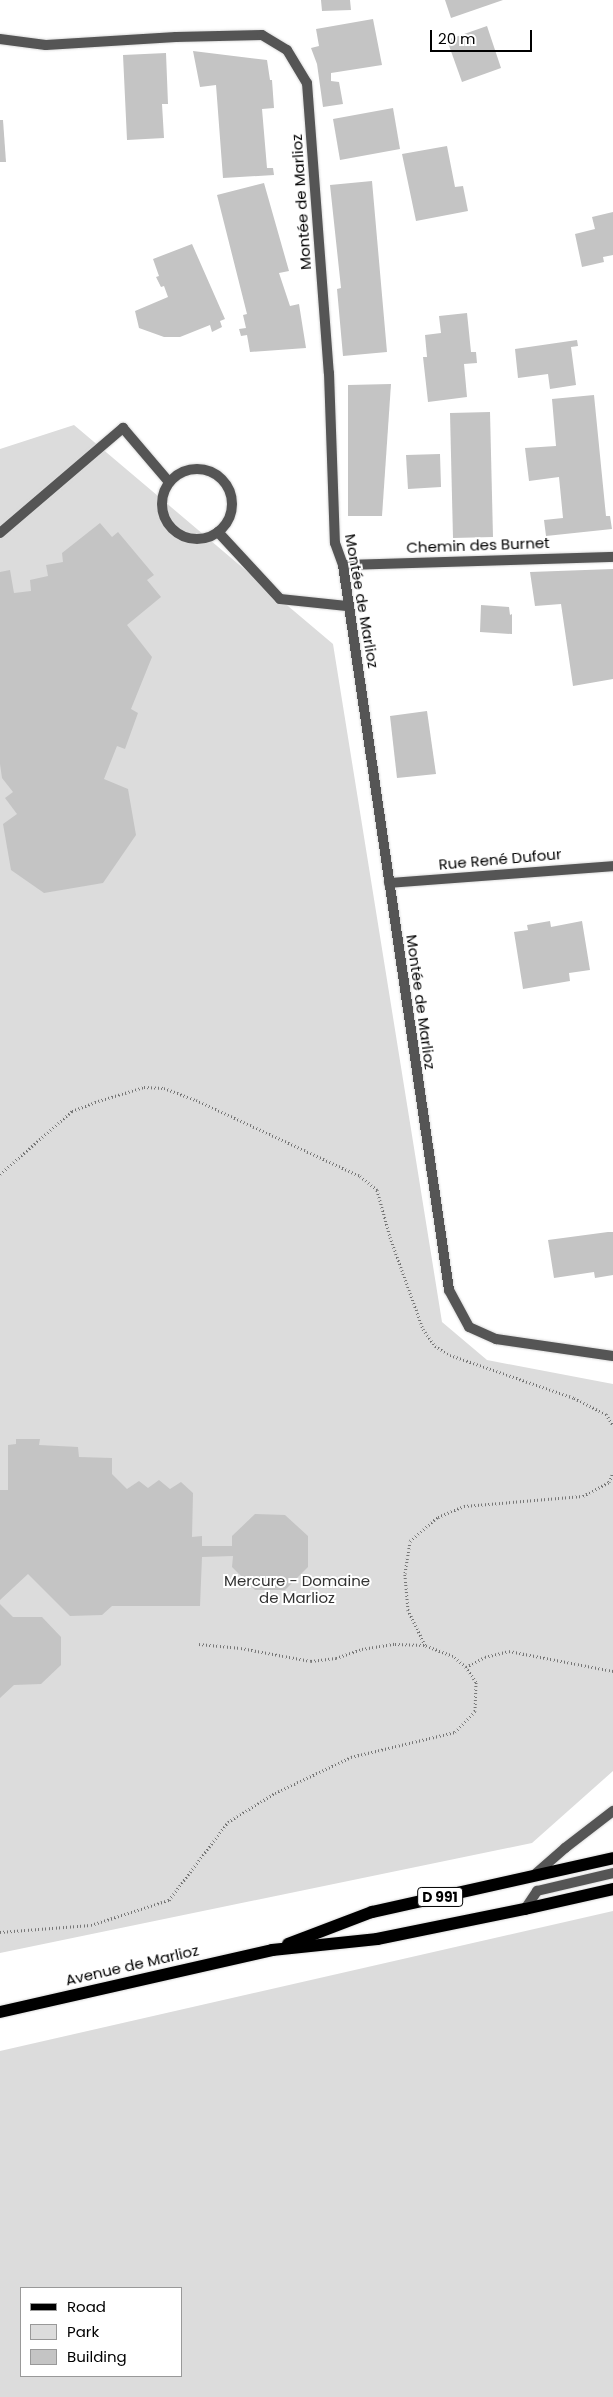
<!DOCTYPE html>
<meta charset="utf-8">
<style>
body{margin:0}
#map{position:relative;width:613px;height:2397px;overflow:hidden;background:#fff;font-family:Poppins,sans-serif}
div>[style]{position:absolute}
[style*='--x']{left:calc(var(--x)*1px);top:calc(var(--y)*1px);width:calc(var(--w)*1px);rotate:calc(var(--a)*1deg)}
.green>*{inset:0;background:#dcdcdc}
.building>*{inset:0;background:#c4c4c4}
.path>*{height:3px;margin-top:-1.5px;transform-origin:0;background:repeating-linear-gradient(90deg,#777 0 1px,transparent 0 3.5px)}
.roads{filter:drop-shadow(0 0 1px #dbdbdb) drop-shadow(0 0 1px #dbdbdb)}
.lane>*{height:10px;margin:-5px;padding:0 5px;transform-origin:5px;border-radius:5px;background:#555}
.lane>.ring{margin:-5px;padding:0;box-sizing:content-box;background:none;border:10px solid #555;border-radius:50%}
.street>*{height:10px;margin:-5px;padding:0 5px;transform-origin:5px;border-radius:5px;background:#555}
.primary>*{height:12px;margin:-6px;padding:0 6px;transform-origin:6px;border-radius:6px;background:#000}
span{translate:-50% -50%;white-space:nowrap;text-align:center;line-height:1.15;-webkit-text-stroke:4px #fff;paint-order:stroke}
.shield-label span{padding:1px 4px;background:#fff;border:1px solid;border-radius:4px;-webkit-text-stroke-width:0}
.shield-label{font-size:14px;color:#000;font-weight:700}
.street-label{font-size:15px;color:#000}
.park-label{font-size:15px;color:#333}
.legend{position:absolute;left:20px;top:2287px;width:162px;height:90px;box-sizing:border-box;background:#fff;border:1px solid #999;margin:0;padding:6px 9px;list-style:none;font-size:15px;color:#000}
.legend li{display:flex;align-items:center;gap:10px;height:25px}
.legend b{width:25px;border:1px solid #999}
.scale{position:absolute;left:430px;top:30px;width:102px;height:22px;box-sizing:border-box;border:2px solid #000;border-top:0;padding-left:6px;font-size:15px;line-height:18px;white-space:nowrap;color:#000;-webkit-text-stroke:4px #fff;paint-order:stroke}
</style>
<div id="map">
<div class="green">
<div style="clip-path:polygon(74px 425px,333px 644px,442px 1322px,487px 1360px,613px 1384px,613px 1771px,532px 1843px,0 1953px,0 449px)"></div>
<div style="clip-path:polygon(evenodd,613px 1911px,613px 2397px,0 2397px,0 2051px,613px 1911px,21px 2288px,181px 2288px,181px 2376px,21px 2376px,21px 2288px)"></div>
</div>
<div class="building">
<div style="clip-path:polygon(321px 0,350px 0,351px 10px,322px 11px)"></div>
<div style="clip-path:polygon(445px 0,503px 0,451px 18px)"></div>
<div style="clip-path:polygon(373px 19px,382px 65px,331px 73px,331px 81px,339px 82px,343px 104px,323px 107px,317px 64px,311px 48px,319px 46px,316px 29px)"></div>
<div style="clip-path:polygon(487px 26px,501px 68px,462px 82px,447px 40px)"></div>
<div style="clip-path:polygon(193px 51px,267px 60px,270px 80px,272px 80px,274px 108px,262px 109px,267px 168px,273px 168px,274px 175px,223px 178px,216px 85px,200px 87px)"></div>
<div style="clip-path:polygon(166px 53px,168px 104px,162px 104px,164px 138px,127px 140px,123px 55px)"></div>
<div style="clip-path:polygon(393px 108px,400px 149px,340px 160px,333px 119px)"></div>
<div style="clip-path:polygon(0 120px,3px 120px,6px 162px,0 162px)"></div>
<div style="clip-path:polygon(447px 146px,455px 187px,463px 186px,468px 211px,416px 221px,402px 154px)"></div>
<div style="clip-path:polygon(372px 181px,387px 352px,343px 356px,337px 289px,341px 288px,330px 185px)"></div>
<div style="clip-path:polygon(264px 183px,289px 271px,279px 273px,290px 306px,299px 304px,306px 348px,250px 352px,247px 335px,241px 336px,239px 329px,246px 328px,243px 315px,247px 314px,217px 195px)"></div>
<div style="clip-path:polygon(613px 212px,613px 255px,603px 257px,604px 262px,582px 267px,575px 234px,595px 229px,592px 217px)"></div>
<div style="clip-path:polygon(192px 244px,225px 319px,220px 321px,222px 327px,212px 332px,210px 325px,180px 337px,164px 337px,139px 328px,135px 311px,168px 297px,164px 286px,161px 287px,156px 277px,159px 276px,153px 259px)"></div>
<div style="clip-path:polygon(467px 313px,471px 352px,476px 352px,477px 363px,464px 364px,467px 397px,428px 402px,423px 357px,427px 357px,425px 335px,441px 333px,439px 316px)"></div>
<div style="clip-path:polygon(577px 340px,578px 346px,571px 347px,576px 385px,550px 389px,548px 374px,518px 378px,515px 349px)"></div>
<div style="clip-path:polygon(391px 384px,382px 516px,348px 516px,348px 385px)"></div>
<div style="clip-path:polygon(594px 395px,606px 516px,610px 516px,612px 529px,546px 536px,544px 520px,563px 518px,559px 477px,529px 481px,525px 448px,556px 446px,552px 399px)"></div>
<div style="clip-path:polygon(490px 412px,493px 537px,453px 538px,450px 413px)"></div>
<div style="clip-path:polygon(440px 454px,441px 487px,408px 489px,406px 455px)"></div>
<div style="clip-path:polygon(100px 523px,112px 537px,118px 532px,154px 575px,147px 580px,161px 597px,127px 625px,152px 657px,131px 709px,138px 713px,125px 749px,117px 746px,104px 779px,128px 789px,136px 835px,103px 883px,44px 893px,11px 870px,3px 824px,17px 814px,5px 798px,13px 792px,2px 778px,0 764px,0 572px,10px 570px,14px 593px,31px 591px,30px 580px,48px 576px,46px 565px,63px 562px,62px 553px)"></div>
<div style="clip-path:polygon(613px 569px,613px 679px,573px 686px,561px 604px,535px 606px,530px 572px)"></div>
<div style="clip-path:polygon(481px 605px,509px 607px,510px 615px,512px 614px,512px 634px,480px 632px)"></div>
<div style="clip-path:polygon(427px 711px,436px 774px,397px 778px,390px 716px)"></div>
<div style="clip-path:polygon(550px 921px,551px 927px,582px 921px,590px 970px,569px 973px,570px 981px,523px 989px,514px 932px,528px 930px,527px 925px)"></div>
<div style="clip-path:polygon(608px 1232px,613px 1232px,613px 1275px,595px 1278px,594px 1272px,554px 1278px,548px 1240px)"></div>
<div style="clip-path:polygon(16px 1439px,40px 1439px,39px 1445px,78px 1447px,79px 1457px,112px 1458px,112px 1474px,127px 1489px,139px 1481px,148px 1488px,159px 1480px,170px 1489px,181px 1482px,193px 1493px,192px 1537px,202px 1536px,202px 1546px,232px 1546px,232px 1536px,255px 1514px,285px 1515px,308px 1536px,308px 1567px,285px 1590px,255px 1590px,232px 1567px,233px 1556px,202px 1557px,200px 1606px,112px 1606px,102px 1615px,70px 1616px,28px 1574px,0 1600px,0 1490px,8px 1490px,8px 1445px,16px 1444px)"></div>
<div style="clip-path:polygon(0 1604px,13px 1617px,42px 1617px,61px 1637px,61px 1665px,41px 1684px,14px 1685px,0 1698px)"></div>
</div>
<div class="path">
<div style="--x:0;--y:1174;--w:96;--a:-41.2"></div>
<div style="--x:72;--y:1111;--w:25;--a:-21"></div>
<div style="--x:95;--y:1102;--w:51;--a:-17"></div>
<div style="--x:144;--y:1087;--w:20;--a:3"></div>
<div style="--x:164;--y:1088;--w:34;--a:21"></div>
<div style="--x:196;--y:1100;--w:181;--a:24.9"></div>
<div style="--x:360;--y:1176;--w:22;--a:39"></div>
<div style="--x:377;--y:1190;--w:49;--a:74.5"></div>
<div style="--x:390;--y:1237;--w:98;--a:70.3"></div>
<div style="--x:423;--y:1329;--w:21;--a:55"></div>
<div style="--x:435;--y:1346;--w:17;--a:31"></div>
<div style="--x:450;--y:1355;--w:131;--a:19.1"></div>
<div style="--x:574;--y:1398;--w:36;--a:27"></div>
<div style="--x:606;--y:1414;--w:13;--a:58"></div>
<div style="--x:199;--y:1644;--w:42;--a:5.4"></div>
<div style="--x:241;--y:1648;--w:71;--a:10.5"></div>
<div style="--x:311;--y:1661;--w:25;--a:-7"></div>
<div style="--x:336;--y:1658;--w:28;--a:-19"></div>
<div style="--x:362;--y:1649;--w:33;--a:-9"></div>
<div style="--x:395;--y:1644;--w:30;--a:2"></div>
<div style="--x:466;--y:1667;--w:21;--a:-28"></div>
<div style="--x:485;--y:1657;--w:25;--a:-14"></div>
<div style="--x:509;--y:1651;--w:106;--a:10.9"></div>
<div style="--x:0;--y:1932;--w:91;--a:-4.4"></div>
<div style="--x:91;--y:1925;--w:82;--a:-17.8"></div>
<div style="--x:169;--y:1900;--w:98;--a:-52.9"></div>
<div style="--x:228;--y:1822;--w:55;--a:-31.7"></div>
<div style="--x:275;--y:1793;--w:84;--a:-25.3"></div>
<div style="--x:351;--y:1757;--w:107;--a:-13.5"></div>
<div style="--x:455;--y:1732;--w:29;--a:-46"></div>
<div style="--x:475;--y:1711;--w:29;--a:-88"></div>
<div style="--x:476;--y:1682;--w:18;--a:-124"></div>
<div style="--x:466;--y:1667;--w:17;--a:-140"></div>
<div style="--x:453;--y:1656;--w:30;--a:-159"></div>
<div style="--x:425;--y:1645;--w:39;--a:-116"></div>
<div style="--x:408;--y:1610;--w:37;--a:-95"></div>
<div style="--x:405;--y:1573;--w:32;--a:-81"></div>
<div style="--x:410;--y:1541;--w:37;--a:-41"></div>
<div style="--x:438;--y:1517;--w:28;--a:-23"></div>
<div style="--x:464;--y:1506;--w:119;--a:-4.8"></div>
<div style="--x:583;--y:1496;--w:30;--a:-28"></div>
<div style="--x:609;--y:1482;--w:10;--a:-66"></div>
</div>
<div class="roads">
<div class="lane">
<div class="ring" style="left:162px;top:469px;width:60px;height:60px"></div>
<div style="--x:218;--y:532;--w:91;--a:47.2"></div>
<div style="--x:280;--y:599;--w:67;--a:6"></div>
<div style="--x:0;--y:533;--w:162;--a:-40.5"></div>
<div style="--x:123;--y:428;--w:71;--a:49.6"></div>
<div style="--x:525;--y:1909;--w:22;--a:-56"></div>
<div style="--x:537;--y:1891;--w:78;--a:-13.3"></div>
</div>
<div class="street">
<div style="--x:0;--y:39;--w:46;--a:7.4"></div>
<div style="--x:46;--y:45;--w:130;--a:-3.5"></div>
<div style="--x:176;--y:37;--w:86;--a:-1.3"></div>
<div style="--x:262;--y:35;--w:29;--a:31"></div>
<div style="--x:287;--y:50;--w:39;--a:59"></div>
<div style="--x:307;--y:83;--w:291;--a:85.7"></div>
<div style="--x:329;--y:373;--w:170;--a:88"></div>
<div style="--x:335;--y:543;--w:23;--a:70"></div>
<div style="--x:343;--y:565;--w:733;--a:81.68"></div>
<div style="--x:449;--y:1290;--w:42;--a:61.6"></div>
<div style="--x:469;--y:1327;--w:30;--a:24"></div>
<div style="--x:496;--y:1339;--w:118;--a:8.3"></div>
<div style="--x:343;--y:565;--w:270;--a:-1.7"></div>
<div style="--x:389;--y:883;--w:225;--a:-4.3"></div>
<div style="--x:533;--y:1876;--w:43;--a:-41.2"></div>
<div style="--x:565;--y:1848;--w:61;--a:-37.6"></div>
</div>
<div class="primary">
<div style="--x:288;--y:1944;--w:90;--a:-20.9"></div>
<div style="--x:372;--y:1912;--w:247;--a:-12.6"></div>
<div style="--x:0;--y:2012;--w:279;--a:-12.8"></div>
<div style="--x:272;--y:1950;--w:106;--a:-6"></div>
<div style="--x:377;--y:1939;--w:151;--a:-11.5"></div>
<div style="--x:525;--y:1909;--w:90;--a:-12.8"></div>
</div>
</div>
<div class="shield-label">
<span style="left:440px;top:1897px">D 991</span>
</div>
<div class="street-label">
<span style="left:301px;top:202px;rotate:-94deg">Montée de Marlioz</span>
<span style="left:478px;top:545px;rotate:-2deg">Chemin des Burnet</span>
<span style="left:362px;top:601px;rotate:80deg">Montée de Marlioz</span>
<span style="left:500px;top:859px;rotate:-5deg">Rue René Dufour</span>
<span style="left:421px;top:1002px;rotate:82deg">Montée de Marlioz</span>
<span style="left:132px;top:1965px;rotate:-13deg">Avenue de Marlioz</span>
</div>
<div class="park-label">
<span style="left:297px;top:1589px">Mercure - Domaine<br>de Marlioz</span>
</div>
<ul class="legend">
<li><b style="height:6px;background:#000"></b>Road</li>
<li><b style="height:14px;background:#dcdcdc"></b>Park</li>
<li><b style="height:14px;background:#c4c4c4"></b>Building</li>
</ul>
<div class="scale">20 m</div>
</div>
